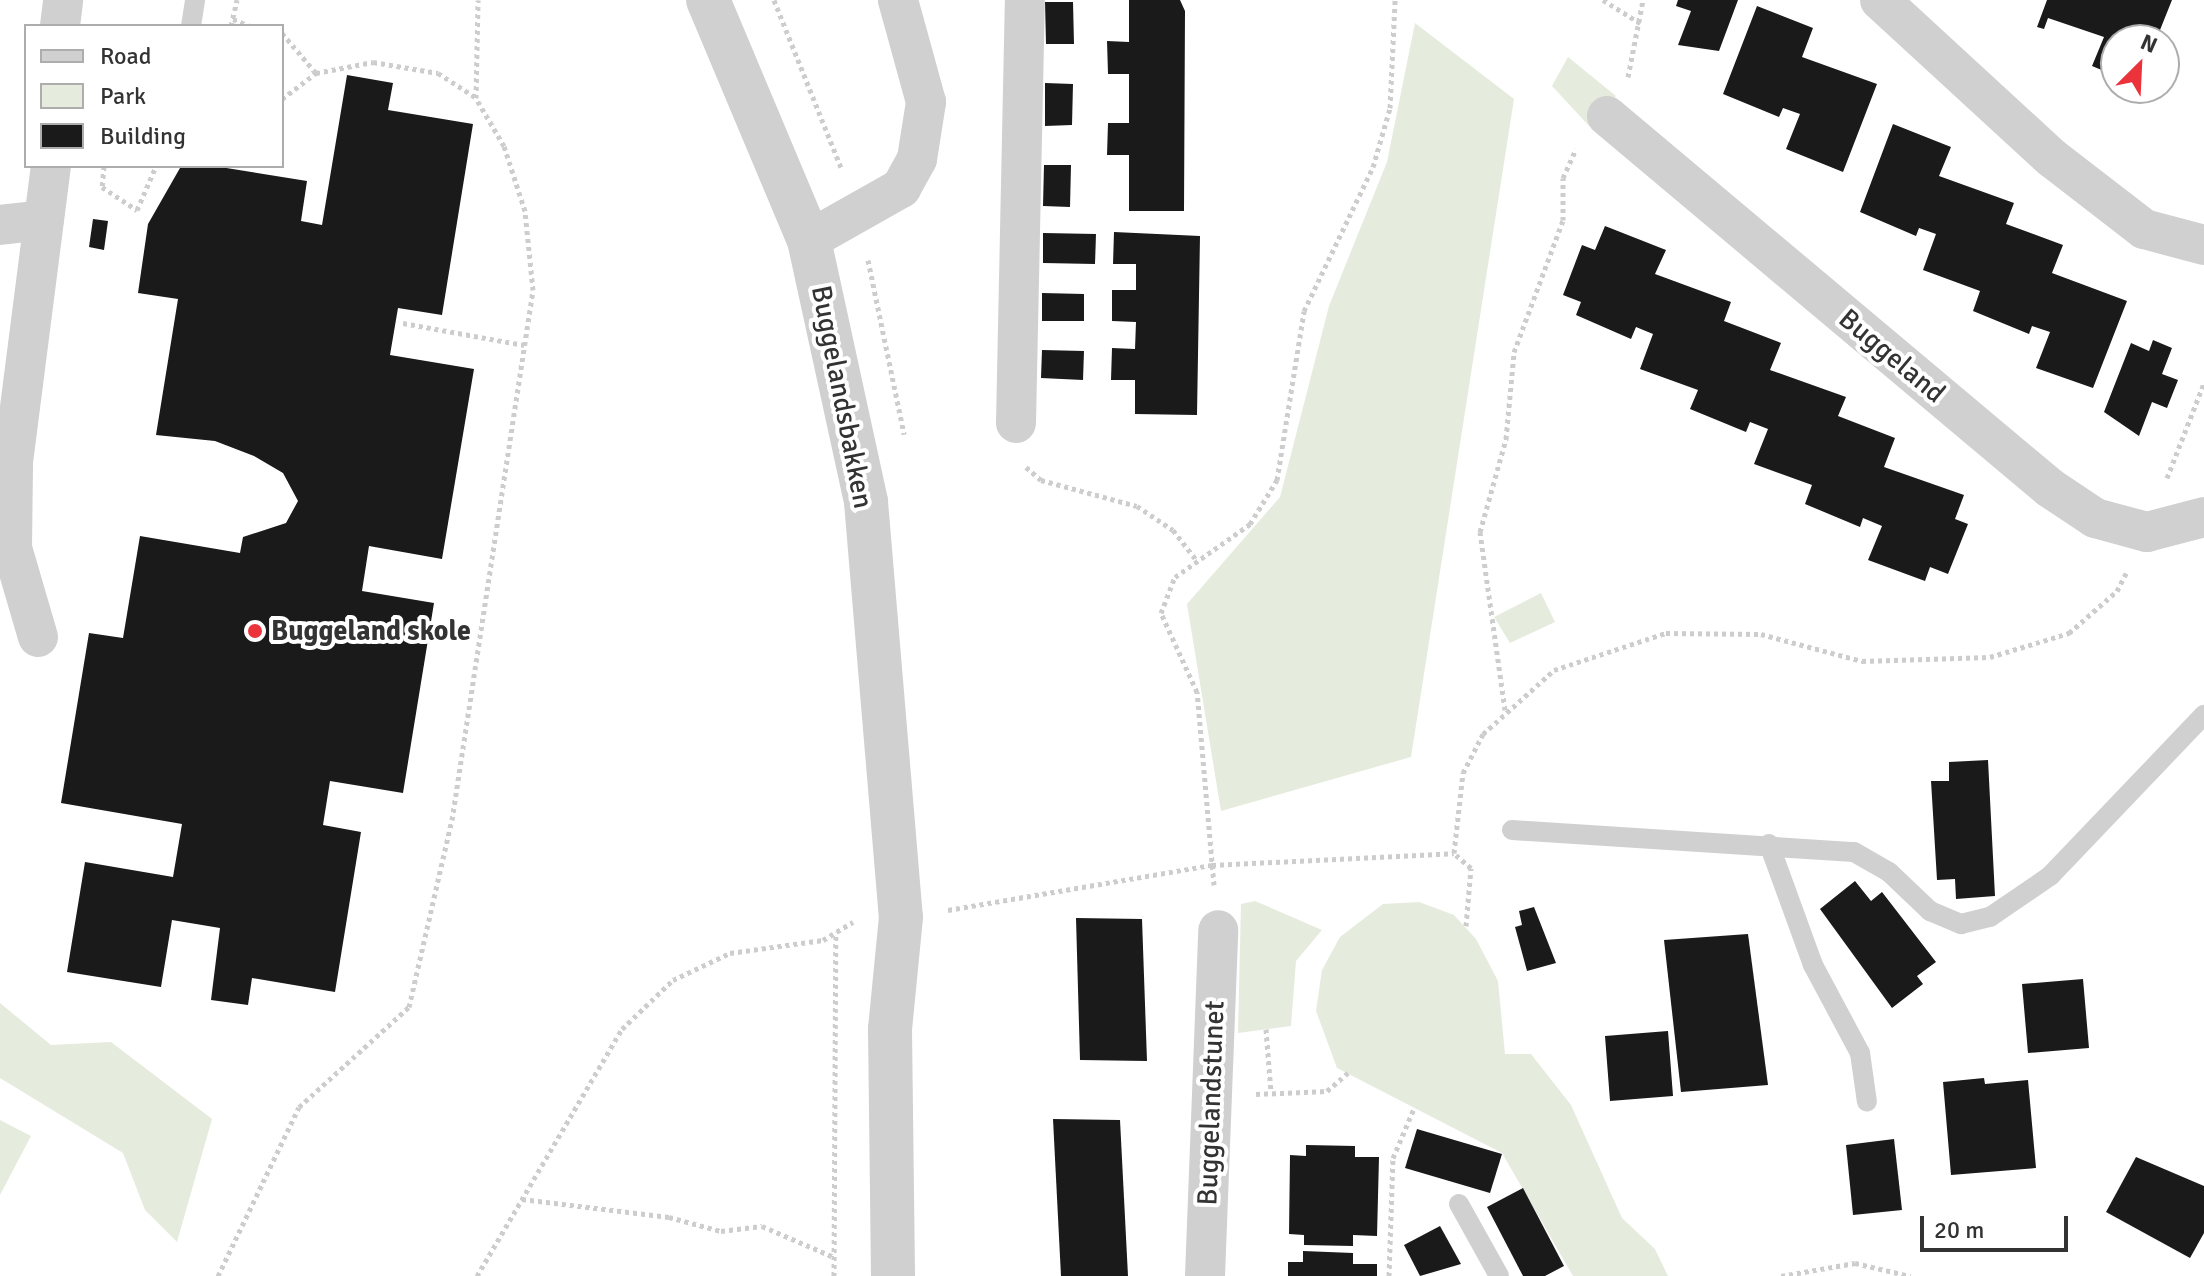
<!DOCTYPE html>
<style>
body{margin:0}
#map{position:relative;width:2204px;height:1276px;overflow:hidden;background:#fff;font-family:Signika,sans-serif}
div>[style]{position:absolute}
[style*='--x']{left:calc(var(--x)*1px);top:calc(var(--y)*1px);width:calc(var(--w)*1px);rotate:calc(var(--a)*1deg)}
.green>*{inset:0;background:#e5ecde}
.building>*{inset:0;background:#1a1a1a}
.path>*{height:5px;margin-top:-2.5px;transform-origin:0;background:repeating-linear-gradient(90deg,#cdcdcd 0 4px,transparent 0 8px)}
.service>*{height:20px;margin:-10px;padding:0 10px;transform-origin:10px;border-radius:10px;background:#d0d0d0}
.minor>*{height:40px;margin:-20px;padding:0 20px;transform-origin:20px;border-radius:20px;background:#d0d0d0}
.tertiary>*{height:44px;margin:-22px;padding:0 22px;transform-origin:22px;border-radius:22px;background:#d0d0d0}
.dots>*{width:22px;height:22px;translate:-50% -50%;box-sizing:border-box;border:4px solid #fff;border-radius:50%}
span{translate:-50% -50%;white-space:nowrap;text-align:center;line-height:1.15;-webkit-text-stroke:8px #fff;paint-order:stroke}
.street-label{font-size:28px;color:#333}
.poi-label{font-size:28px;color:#333;font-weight:700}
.left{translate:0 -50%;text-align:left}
.legend{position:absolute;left:24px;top:24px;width:260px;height:144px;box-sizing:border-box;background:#fff;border:2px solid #adadad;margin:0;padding:10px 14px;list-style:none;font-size:24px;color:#333}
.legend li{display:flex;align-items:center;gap:16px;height:40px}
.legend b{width:40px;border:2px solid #adadad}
.north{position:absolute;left:2100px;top:24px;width:80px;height:80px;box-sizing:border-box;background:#fff;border:2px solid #adadad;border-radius:50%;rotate:24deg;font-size:22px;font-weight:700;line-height:32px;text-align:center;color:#333}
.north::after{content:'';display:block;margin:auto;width:28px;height:36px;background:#eb333c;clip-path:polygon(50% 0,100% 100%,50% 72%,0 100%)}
.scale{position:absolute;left:1920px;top:1216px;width:148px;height:36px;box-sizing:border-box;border:4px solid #333;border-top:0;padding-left:10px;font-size:24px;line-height:28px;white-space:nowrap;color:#333;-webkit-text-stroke:6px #fff;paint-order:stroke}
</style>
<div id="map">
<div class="green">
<div style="clip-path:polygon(1415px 23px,1514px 99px,1411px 757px,1221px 811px,1187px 604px,1280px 497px,1329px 306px,1387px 162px)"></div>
<div style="clip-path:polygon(1568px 57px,1616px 96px,1590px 127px,1552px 86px)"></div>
<div style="clip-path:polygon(1541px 593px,1555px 622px,1510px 643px,1494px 617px)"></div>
<div style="clip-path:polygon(1255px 901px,1322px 930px,1296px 961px,1291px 1026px,1238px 1033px,1241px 904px)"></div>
<div style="clip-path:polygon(1419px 902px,1454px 915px,1476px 939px,1498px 981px,1505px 1054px,1531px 1054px,1571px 1105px,1622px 1218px,1655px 1249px,1668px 1276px,1573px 1276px,1502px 1153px,1337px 1068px,1316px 1011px,1322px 970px,1340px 937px,1383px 904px)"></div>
<div style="clip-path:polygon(0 1003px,51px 1045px,111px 1042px,212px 1119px,177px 1242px,145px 1210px,123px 1153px,0 1078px)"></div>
<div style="clip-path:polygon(0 1120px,31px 1136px,0 1195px)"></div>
</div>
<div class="building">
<div style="clip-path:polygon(1129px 0,1180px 0,1185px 11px,1184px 211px,1129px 211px,1129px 155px,1107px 155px,1108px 123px,1129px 123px,1129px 74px,1108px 74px,1107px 41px,1129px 42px)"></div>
<div style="clip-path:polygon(1678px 0,1738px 0,1719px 51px,1678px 45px,1691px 11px,1676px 6px)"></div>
<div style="clip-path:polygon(2047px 0,2172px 0,2156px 40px,2116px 40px,2116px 76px,2092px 66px,2104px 37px,2048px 18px,2044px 29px,2037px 27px)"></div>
<div style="clip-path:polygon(1045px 2px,1073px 2px,1074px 44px,1046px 44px)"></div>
<div style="clip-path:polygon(1757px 6px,1813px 28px,1802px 57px,1877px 84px,1843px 172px,1786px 149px,1800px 114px,1783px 108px,1779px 117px,1723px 94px)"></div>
<div style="clip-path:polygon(347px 75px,393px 83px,388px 110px,473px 124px,442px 315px,398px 308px,390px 355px,474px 369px,442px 559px,369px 546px,362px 591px,434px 603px,403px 793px,330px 781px,323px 825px,361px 832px,335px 992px,252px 978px,248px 1005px,211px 1000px,220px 928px,172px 920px,161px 987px,67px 972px,85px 862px,173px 877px,182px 824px,61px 803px,89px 633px,123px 638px,140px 536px,240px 553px,243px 537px,286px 523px,298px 501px,283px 473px,254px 456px,215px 441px,156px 435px,178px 299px,138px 293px,148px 224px,180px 168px,214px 166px,307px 181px,301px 221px,322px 225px)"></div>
<div style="clip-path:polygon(1045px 83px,1073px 84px,1072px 125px,1045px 126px)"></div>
<div style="clip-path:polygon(1893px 124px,1951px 147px,1939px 176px,2014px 203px,2006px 224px,2063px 245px,2052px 273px,2127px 301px,2093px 388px,2036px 368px,2050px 332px,2032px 326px,2029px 334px,1973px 311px,1980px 291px,1923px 270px,1936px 234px,1919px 228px,1916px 236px,1860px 212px)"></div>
<div style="clip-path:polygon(1044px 165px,1071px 165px,1070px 207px,1043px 206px)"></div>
<div style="clip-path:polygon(93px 219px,108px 221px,104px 250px,89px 247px)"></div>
<div style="clip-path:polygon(1605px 226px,1666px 250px,1655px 274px,1731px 302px,1724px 321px,1781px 343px,1770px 370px,1846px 397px,1838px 416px,1895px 438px,1884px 467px,1964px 495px,1955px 519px,1968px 524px,1948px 574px,1930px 567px,1925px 581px,1868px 560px,1882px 526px,1863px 518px,1860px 527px,1805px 504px,1812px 485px,1754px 464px,1768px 429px,1750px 422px,1746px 432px,1690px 409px,1698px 390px,1640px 369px,1653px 334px,1636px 327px,1631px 339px,1576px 315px,1581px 302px,1563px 295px,1582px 245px,1595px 250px)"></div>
<div style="clip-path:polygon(1114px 232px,1200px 236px,1197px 415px,1135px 414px,1135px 380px,1111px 380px,1112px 348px,1135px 349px,1136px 322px,1112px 321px,1112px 290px,1136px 290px,1136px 264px,1113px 264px)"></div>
<div style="clip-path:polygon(1043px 233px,1096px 234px,1095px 264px,1043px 263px)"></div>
<div style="clip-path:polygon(1042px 293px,1084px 294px,1084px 321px,1042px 321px)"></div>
<div style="clip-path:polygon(2153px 340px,2172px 348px,2162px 374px,2178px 380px,2167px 408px,2152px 402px,2139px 436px,2104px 412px,2131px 343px,2149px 351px)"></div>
<div style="clip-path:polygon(1042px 350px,1084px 351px,1083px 380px,1041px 378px)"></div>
<div style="clip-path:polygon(1988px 760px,1995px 896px,1956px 899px,1955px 879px,1937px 880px,1931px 781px,1949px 781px,1949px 762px)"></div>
<div style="clip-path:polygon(1855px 881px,1871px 901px,1882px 892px,1936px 962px,1917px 976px,1923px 984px,1892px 1008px,1820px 909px)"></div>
<div style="clip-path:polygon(1534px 907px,1556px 963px,1527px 971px,1515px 927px,1522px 925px,1519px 911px)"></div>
<div style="clip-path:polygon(1076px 918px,1142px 919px,1147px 1061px,1080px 1060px)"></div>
<div style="clip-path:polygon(1748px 934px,1768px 1085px,1681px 1092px,1664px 940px)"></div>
<div style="clip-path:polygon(2083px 979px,2089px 1048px,2028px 1053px,2022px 984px)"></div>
<div style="clip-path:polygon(1668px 1031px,1673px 1096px,1610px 1101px,1605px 1036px)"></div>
<div style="clip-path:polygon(1984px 1078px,1985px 1084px,2028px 1080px,2036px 1168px,1951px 1175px,1943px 1082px)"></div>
<div style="clip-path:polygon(1053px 1119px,1120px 1120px,1128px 1276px,1061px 1276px)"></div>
<div style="clip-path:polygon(1417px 1129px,1502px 1154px,1490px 1193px,1405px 1168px)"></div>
<div style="clip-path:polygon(1894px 1139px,1902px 1210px,1853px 1215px,1846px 1145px)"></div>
<div style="clip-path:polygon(1306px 1145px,1355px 1146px,1355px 1157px,1379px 1157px,1377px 1236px,1353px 1235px,1353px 1246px,1304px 1245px,1304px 1235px,1289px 1234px,1290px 1155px,1306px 1156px)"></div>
<div style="clip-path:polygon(2136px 1157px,2204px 1186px,2204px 1233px,2190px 1258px,2106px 1212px)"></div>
<div style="clip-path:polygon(1523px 1188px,1564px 1266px,1545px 1276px,1523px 1276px,1487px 1207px)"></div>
<div style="clip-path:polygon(1440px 1226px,1461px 1264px,1420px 1276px,1404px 1245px)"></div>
<div style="clip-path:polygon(1303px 1251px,1353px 1253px,1353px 1264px,1377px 1264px,1377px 1276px,1288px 1276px,1288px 1262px,1303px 1262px)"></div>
</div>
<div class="path">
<div style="--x:774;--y:0;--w:183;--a:68.2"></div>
<div style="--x:1603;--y:0;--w:44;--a:31.9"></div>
<div style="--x:233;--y:19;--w:18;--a:22"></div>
<div style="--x:231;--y:26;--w:27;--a:-77"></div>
<div style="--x:282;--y:33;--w:52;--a:49.6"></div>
<div style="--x:1628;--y:77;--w:78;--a:-79"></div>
<div style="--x:282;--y:99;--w:43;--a:-37.4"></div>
<div style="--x:316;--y:73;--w:58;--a:-10.9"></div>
<div style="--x:373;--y:62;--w:66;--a:9.6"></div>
<div style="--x:438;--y:73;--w:44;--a:33"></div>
<div style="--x:104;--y:166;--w:21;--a:95"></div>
<div style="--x:102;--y:187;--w:42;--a:33.3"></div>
<div style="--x:137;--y:210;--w:48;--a:-66.6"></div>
<div style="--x:868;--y:260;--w:178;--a:78.3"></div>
<div style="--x:403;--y:323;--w:123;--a:10.3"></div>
<div style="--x:1026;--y:467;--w:20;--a:41"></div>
<div style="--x:1041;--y:480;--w:99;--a:15.2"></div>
<div style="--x:1137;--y:506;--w:43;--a:33.7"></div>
<div style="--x:1173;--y:530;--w:39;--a:52"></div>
<div style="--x:2167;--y:478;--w:102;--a:-68.7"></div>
<div style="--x:1505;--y:710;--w:180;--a:-98"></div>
<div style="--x:1480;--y:532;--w:97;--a:-74.4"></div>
<div style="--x:1506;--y:439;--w:87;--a:-84.7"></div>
<div style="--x:1514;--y:352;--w:141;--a:-69.6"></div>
<div style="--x:1563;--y:220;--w:42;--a:-90"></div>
<div style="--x:1563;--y:178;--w:32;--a:-66"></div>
<div style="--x:1214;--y:885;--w:194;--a:-95"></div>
<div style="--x:1197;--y:692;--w:87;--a:-114.5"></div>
<div style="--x:1161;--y:613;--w:39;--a:-69"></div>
<div style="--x:1175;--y:577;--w:92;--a:-35.2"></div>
<div style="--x:1250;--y:524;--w:52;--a:-58.5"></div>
<div style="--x:1277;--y:480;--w:171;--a:-80.9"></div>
<div style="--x:1304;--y:311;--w:160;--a:-64.4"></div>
<div style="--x:1373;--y:167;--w:61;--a:-73.9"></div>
<div style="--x:1390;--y:108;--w:108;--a:-87.3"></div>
<div style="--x:948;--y:910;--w:268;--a:-9.7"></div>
<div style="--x:1212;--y:865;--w:242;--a:-2.8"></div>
<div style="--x:1466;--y:926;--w:58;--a:-85.1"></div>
<div style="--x:1471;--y:868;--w:23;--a:-139"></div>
<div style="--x:1454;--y:853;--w:81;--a:-83.6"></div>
<div style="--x:1463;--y:773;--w:44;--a:-62.9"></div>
<div style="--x:1483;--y:734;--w:96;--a:-42"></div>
<div style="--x:1554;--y:670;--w:118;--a:-18.3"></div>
<div style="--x:1666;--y:633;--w:95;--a:0.6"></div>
<div style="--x:1761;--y:634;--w:105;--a:15"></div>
<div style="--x:1862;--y:661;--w:128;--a:-1.8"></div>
<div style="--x:1990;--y:657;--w:83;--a:-16.9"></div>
<div style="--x:2069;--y:633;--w:64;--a:-41.2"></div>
<div style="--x:2117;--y:591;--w:22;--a:-63"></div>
<div style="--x:1266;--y:1029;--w:63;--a:85.5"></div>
<div style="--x:1256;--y:1094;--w:71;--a:-2.4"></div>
<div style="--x:1327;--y:1091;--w:28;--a:-41"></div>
<div style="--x:522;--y:1199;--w:148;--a:7"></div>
<div style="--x:669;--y:1217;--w:54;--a:15.1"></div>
<div style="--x:721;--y:1231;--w:41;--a:-7"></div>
<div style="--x:762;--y:1226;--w:78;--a:23.3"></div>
<div style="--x:218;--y:1276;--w:187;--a:-64.4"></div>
<div style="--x:299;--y:1107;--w:149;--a:-42.3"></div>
<div style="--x:409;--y:1007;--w:192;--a:-77.1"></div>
<div style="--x:452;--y:820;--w:536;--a:-81.31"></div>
<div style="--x:533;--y:290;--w:79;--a:-95.8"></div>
<div style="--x:525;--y:211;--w:68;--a:-107.9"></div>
<div style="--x:504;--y:146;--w:56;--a:-120.3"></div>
<div style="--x:476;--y:98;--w:98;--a:-88.8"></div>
<div style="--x:477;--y:1276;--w:286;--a:-59.6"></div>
<div style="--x:622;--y:1029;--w:71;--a:-43.9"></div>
<div style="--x:673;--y:980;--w:63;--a:-25.3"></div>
<div style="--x:730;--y:953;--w:94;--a:-8"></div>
<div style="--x:823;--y:940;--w:35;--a:-31"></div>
<div style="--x:834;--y:1276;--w:344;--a:-89.7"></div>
<div style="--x:1389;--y:1276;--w:118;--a:-88.1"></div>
<div style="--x:1393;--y:1158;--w:56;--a:-67.1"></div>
<div style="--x:1781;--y:1276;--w:75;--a:-10"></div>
<div style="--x:1855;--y:1263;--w:57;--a:13.3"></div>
</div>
<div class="service">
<div style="--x:191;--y:26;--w:26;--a:-81"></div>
<div style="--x:1512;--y:830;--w:343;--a:3.7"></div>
<div style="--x:1854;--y:852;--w:40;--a:29.7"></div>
<div style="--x:1889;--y:872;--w:57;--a:43.6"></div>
<div style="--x:1930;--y:911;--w:34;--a:23"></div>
<div style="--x:1961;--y:924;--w:30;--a:-14"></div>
<div style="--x:1990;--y:917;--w:73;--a:-34.3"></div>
<div style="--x:2050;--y:876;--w:223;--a:-46.3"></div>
<div style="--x:1769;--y:844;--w:129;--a:70"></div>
<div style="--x:1813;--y:965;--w:100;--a:61.9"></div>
<div style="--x:1860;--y:1053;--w:49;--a:81.9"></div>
<div style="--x:1459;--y:1204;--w:82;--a:60.9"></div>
</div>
<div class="minor">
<div style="--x:1880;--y:0;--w:234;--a:42.6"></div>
<div style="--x:2052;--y:158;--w:116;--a:37.7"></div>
<div style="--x:2144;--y:229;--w:62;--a:14.9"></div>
<div style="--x:60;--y:26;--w:26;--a:-83"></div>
<div style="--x:1607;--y:116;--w:578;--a:40.02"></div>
<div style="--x:2050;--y:488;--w:54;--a:33.7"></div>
<div style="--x:2095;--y:518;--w:54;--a:15.1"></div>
<div style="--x:2147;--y:532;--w:59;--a:-14.7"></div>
<div style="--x:0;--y:225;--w:44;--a:-6.5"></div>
<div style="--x:809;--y:240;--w:106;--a:-29.5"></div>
<div style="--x:901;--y:188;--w:33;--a:-61"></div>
<div style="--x:917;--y:159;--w:58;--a:-81"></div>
<div style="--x:926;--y:102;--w:106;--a:-105.4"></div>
<div style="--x:1016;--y:423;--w:423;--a:-88.8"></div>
<div style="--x:38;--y:637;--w:93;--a:-106.3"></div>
<div style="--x:12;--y:548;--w:86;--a:-89.3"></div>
<div style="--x:13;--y:462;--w:298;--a:-82.7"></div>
<div style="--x:1205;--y:1276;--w:346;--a:-87.8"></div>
</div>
<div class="tertiary">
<div style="--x:708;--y:0;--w:260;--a:67.2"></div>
<div style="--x:809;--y:240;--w:268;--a:77.7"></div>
<div style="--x:866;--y:502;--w:416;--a:85.2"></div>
<div style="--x:901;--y:917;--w:113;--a:95.6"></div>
<div style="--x:890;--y:1029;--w:247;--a:89.3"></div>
</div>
<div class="dots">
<div style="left:255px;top:631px;background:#eb333c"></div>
</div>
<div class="street-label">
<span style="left:1892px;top:356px;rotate:40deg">Buggeland</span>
<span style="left:842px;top:397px;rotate:79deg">Buggelandsbakken</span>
<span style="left:1211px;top:1103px;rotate:-88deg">Buggelandstunet</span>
</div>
<div class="poi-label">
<span class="left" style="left:271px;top:631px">Buggeland skole</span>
</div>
<ul class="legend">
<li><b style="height:10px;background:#d0d0d0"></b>Road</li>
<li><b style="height:22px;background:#e5ecde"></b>Park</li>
<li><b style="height:22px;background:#1a1a1a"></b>Building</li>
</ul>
<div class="north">N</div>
<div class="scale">20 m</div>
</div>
